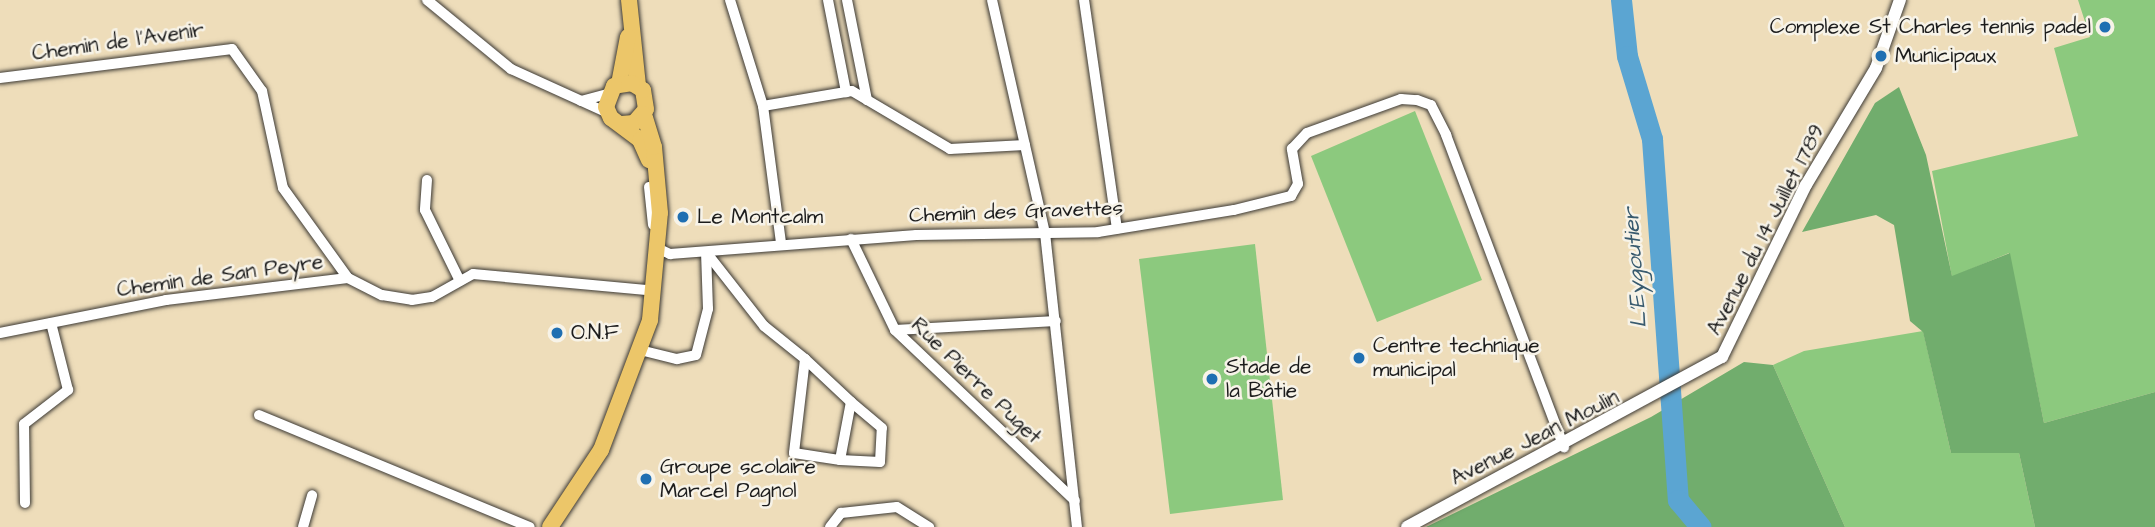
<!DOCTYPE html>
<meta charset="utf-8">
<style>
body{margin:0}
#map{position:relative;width:2155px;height:527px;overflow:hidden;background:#eeddba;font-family:"Architects Daughter",sans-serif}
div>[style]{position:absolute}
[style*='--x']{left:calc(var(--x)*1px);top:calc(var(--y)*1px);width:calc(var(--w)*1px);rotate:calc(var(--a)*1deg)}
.green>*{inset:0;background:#8cc97e}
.forest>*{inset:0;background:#71ad6d}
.river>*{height:21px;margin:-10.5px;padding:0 10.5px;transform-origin:10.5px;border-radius:10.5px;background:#5ba5d2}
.roads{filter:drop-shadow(0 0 2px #3c3934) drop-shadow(0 0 2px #3c3934)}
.minor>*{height:10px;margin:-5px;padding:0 5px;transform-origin:5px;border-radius:5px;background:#fff}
.tertiary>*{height:12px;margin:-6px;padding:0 6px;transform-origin:6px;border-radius:6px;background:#fff}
.primary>*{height:16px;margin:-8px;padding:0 8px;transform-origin:8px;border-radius:8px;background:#ecc669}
.dots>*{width:19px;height:19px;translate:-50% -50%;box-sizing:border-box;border:4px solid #f7f3e8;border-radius:50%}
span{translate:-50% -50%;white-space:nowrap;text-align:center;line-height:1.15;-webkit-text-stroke:5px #f7f3e8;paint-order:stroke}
.poi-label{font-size:21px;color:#1c1c1c}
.right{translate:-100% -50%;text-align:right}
.left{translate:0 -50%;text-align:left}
.street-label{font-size:21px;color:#1c1c1c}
.water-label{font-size:23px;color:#385a6e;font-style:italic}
</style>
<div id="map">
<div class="green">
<div style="clip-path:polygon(2078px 0,2155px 0,2155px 392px,2044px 423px,2009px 253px,1952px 277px,1932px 171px,2078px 136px,2054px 48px,2090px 37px)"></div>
<div style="clip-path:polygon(1415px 111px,1482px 280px,1377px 322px,1311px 156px)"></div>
<div style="clip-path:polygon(1255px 244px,1283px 500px,1170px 514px,1139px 259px)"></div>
<div style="clip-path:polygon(1923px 331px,1951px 453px,2019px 453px,2035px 527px,1845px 527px,1773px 365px,1804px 351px)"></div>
</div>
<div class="forest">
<div style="clip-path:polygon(1899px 87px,1926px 155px,1952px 276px,2010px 253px,2044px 423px,2155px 392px,2155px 527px,2035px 527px,2019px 453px,1951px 453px,1923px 332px,1910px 321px,1894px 225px,1876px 215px,1802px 232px,1875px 103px)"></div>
<div style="clip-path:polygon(1744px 362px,1773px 365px,1845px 527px,1426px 527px,1651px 417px)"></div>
</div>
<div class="river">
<div style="--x:1621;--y:0;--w:56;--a:83.9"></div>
<div style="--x:1627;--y:56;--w:87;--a:73.2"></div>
<div style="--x:1652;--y:139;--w:362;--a:85.9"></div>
<div style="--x:1678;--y:500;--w:35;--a:50"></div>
</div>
<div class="roads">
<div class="minor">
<div style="--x:427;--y:0;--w:109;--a:39.4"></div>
<div style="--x:511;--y:69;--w:107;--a:24.4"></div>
<div style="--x:730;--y:0;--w:111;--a:72.7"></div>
<div style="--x:763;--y:106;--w:138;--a:82.5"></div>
<div style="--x:828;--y:0;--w:94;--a:78.9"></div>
<div style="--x:847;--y:0;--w:102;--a:78.7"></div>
<div style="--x:992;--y:0;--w:239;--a:77.2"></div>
<div style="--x:1045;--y:233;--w:296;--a:83.8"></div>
<div style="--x:1084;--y:0;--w:231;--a:81.8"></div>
<div style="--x:0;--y:78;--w:234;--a:-7.1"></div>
<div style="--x:232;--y:49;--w:52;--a:54.5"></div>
<div style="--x:262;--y:91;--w:99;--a:77.8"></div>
<div style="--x:283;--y:188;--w:111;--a:54.2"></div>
<div style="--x:581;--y:101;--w:28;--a:-15"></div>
<div style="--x:763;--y:106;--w:90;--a:-9.6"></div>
<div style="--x:852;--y:91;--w:114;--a:30.6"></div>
<div style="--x:950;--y:149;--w:75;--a:-3.1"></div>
<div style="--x:427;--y:180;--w:30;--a:94"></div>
<div style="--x:425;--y:210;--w:79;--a:63.8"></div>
<div style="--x:649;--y:187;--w:38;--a:84"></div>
<div style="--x:851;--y:239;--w:101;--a:64.2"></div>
<div style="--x:895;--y:330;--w:248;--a:43.5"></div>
<div style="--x:655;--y:247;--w:17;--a:25"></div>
<div style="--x:670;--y:254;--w:247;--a:-4.4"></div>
<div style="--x:916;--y:235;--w:182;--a:-0.9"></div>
<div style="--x:1098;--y:232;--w:138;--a:-9.2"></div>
<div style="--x:1234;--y:210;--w:59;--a:-13.8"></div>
<div style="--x:1291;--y:196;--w:14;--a:-60"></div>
<div style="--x:1298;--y:184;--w:36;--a:-100"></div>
<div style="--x:1292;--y:149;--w:22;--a:-47"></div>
<div style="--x:1307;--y:133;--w:100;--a:-19.9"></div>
<div style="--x:1401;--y:99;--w:16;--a:4"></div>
<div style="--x:1417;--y:100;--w:15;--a:20"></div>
<div style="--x:1431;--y:105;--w:34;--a:63"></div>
<div style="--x:1446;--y:135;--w:334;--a:69.3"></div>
<div style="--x:895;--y:330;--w:161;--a:-3.2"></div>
<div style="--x:0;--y:333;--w:169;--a:-11.2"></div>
<div style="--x:166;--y:300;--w:183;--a:-6.9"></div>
<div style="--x:348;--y:278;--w:38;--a:27"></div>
<div style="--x:382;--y:295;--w:30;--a:9"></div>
<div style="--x:412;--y:300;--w:20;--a:-9"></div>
<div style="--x:432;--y:297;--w:47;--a:-29.3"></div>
<div style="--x:473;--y:274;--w:174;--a:5.3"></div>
<div style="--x:640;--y:350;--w:38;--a:14"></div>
<div style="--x:677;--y:359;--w:19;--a:-12"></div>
<div style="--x:696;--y:355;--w:48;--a:-75.4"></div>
<div style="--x:708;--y:309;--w:57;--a:-92"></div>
<div style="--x:706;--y:252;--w:94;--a:51.9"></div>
<div style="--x:764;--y:326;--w:53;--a:38.8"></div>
<div style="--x:805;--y:359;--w:95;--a:96.7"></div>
<div style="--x:794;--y:453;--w:47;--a:8.7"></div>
<div style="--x:840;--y:460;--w:59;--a:-79.3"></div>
<div style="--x:851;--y:402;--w:63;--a:-136.9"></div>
<div style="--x:259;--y:415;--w:293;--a:22.5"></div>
<div style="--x:840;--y:460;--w:40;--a:2.9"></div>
<div style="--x:880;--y:462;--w:34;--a:-87"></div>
<div style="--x:882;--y:428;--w:40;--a:-140"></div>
<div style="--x:25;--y:503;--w:79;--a:-90.7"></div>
<div style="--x:24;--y:424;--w:56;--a:-37.7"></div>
<div style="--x:68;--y:390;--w:69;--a:-104.2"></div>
<div style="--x:303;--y:527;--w:33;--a:-74"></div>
<div style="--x:830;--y:527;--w:18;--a:-52"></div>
<div style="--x:841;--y:513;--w:56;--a:-6.1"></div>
<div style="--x:897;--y:507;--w:38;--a:32"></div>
</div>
<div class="tertiary">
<div style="--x:1407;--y:527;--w:358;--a:-28.4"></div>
<div style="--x:1722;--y:357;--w:191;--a:-64"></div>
<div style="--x:1806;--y:185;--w:136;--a:-59.1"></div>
<div style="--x:1876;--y:68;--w:72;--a:-70.6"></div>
</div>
<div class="primary">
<div style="--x:629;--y:0;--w:86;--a:84"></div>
<div style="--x:619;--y:84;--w:48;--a:-79.2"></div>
<div style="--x:622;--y:124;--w:12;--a:-5"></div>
<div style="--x:634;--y:123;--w:18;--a:-49"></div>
<div style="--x:646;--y:109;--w:19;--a:-99"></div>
<div style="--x:643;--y:90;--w:13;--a:-148"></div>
<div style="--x:632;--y:83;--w:18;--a:171"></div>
<div style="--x:614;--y:86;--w:22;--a:111"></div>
<div style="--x:606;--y:107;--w:12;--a:66"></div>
<div style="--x:611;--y:118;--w:36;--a:37"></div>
<div style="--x:640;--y:140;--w:22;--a:66"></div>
<div style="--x:550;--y:527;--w:92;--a:-56.5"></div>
<div style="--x:601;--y:450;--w:139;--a:-69.3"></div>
<div style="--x:650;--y:320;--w:107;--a:-84.7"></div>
<div style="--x:660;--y:213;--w:66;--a:-95.2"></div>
<div style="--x:654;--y:147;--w:34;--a:-107"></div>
</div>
</div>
<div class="dots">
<div style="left:2105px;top:27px;background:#1f6fb2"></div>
<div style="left:1881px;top:56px;background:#1f6fb2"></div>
<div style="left:683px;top:217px;background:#1f6fb2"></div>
<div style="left:557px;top:333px;background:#1f6fb2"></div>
<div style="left:1359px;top:358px;background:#1f6fb2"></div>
<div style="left:1212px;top:379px;background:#1f6fb2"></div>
<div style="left:646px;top:479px;background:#1f6fb2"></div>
</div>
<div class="poi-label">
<span class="right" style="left:2091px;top:27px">Complexe St Charles tennis padel</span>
<span class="left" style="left:1895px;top:56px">Municipaux</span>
<span class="left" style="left:697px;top:217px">Le Montcalm</span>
<span class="left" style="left:571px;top:333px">O.N.F</span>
<span class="left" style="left:1373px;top:358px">Centre technique<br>municipal</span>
<span class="left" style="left:1226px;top:379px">Stade de<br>la Bâtie</span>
<span class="left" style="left:660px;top:479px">Groupe scolaire<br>Marcel Pagnol</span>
</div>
<div class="street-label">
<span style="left:118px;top:42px;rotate:-8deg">Chemin de l'Avenir</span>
<span style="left:1016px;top:212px;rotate:-2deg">Chemin des Gravettes</span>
<span style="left:1766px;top:230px;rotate:-63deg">Avenue du 14 Juillet 1789</span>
<span style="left:220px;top:276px;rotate:-8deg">Chemin de San Peyre</span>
<span style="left:976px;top:381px;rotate:44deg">Rue Pierre Puget</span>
<span style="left:1535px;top:438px;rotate:-27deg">Avenue Jean Moulin</span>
</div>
<div class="water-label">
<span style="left:1635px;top:268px;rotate:-94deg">L'Eygoutier</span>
</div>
</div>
